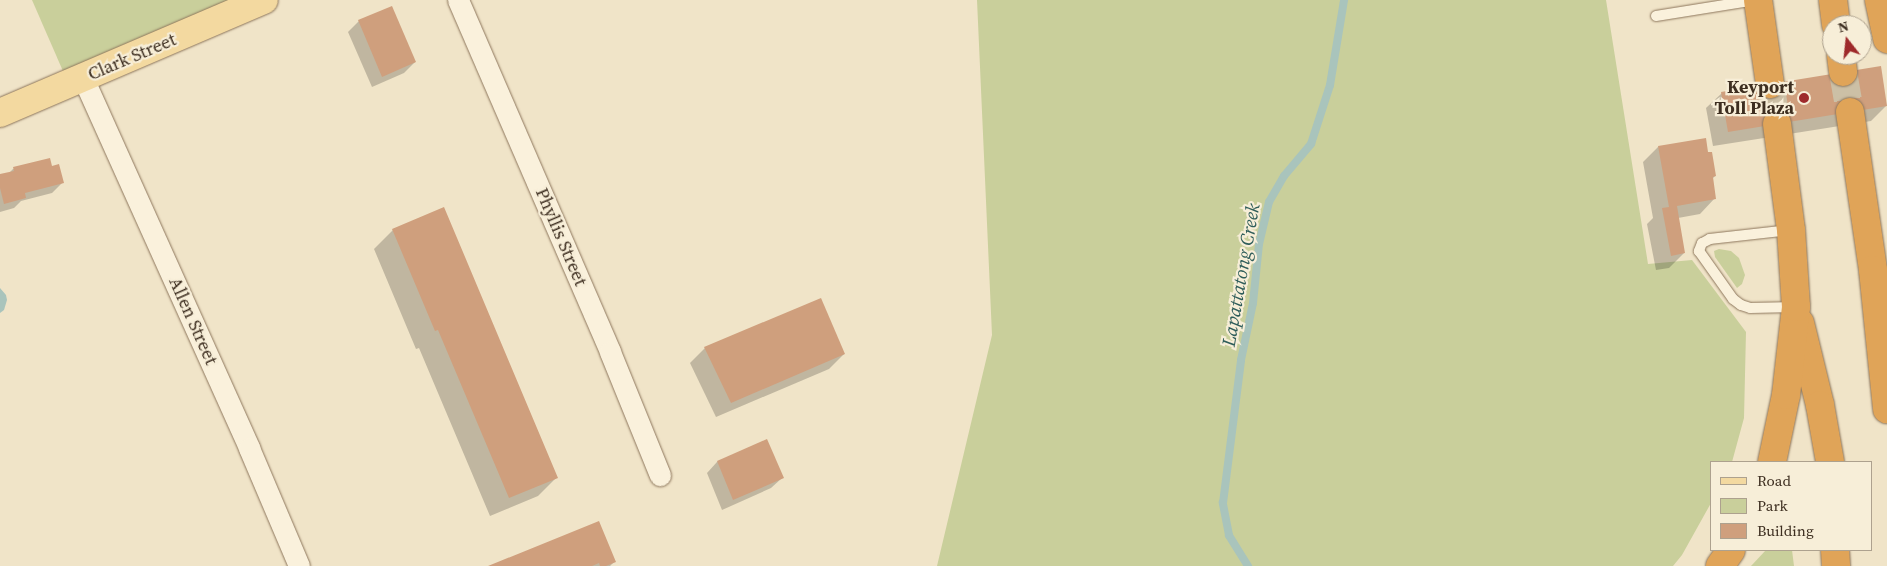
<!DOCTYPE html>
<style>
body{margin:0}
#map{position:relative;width:1887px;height:566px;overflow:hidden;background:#f0e4c8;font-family:"Source Serif 4",serif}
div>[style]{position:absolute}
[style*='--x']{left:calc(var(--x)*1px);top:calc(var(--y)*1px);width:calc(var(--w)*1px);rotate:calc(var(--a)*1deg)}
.green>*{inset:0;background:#c9cf9b}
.water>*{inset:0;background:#a9c4bc}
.shadow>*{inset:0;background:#0003}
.stream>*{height:8px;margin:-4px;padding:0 4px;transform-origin:4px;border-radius:4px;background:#a9c4bc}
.building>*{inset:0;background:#cf9f7d}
.highway-tunnel>*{height:28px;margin-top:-14px;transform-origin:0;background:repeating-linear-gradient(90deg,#ccc0a6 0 28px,transparent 0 42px)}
.roads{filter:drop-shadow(0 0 1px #8d765c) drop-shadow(0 0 1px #8d765c)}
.lane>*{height:10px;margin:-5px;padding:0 5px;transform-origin:5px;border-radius:5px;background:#faf1dc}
.street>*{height:21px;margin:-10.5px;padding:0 10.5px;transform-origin:10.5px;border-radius:10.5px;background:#faf1dc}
.primary>*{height:28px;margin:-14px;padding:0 14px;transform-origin:14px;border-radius:14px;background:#f3d9a0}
.highway>*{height:28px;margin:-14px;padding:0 14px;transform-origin:14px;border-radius:14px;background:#e0a458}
.dots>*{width:14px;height:14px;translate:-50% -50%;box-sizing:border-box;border:2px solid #f7eed8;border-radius:50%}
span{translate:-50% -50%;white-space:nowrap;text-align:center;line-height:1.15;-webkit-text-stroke:4.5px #f7eed8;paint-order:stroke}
.street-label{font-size:18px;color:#3d2e20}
.poi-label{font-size:18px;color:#3d2e20;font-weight:700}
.right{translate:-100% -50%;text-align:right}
.water-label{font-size:19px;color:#2f5d5a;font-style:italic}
.legend{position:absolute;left:1710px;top:461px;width:162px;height:90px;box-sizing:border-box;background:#f7eed8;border:1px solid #ada18e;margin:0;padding:6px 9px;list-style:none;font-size:15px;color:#3d2e20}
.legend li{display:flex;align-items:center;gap:10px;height:25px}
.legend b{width:25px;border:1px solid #ada18e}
.north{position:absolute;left:1822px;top:15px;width:50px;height:50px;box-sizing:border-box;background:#f7eed8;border:1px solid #ada18e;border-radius:50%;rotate:344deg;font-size:14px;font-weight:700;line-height:20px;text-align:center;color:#3d2e20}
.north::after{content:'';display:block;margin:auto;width:18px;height:22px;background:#9e2a2b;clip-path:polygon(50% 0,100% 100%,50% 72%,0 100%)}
</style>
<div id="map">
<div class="green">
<div style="clip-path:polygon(32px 0,264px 0,66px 78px)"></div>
<div style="clip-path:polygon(977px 0,1606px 0,1648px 264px,1692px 260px,1746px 332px,1744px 418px,1732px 462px,1711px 462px,1711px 503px,1682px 555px,1673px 566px,937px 566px,992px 335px)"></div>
<div style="clip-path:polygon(1719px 249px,1731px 251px,1739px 258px,1745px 275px,1742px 284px,1737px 288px,1715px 257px,1714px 251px)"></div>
<div style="clip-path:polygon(1766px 550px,1792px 550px,1794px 566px,1751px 566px)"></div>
</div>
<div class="water">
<div style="clip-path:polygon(0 288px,6px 295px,7px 300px,4px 310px,0 313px)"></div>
</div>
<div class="shadow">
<div style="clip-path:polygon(359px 21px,415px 62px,404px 73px,372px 87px,348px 32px)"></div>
<div style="clip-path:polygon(1722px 93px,1886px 106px,1871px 121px,1713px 146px,1706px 108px)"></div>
<div style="clip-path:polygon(1658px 147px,1707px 154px,1715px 176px,1712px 179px,1715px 198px,1700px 214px,1678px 218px,1684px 253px,1669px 268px,1656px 270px,1647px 224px,1653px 218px,1643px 162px)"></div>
<div style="clip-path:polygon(49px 159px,51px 167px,62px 183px,52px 193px,21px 201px,14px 208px,0 212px,0 176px,8px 174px,13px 169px)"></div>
<div style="clip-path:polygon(393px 230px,557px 477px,538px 496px,490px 516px,419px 348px,416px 349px,374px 249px)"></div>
<div style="clip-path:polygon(705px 348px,844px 354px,829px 369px,716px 417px,690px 363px)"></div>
<div style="clip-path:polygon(766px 441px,782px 478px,771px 488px,722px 510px,707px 473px,717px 462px)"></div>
<div style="clip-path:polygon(615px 561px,610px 566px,492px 566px)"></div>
</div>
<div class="stream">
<div style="--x:1248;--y:566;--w:36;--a:-122"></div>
<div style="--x:1229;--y:535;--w:33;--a:-101"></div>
<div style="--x:1223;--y:503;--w:144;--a:-82.8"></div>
<div style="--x:1241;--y:360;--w:58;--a:-78.1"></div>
<div style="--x:1253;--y:303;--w:59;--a:-84.2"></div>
<div style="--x:1259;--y:244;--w:43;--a:-76.6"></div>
<div style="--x:1269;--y:202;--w:30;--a:-60"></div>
<div style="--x:1284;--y:176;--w:42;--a:-49.8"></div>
<div style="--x:1311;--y:144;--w:62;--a:-72.1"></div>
<div style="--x:1330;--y:85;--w:86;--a:-80.6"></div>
</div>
<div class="building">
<div style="clip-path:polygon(392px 6px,416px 62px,382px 77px,358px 20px)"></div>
<div style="clip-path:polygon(1881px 66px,1887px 106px,1728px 132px,1721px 92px)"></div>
<div style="clip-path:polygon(1706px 138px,1708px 152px,1712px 152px,1716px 176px,1713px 177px,1716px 199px,1677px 206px,1685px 253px,1671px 256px,1662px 208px,1669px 207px,1658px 146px)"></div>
<div style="clip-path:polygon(50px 158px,52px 166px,59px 164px,64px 183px,25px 193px,26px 198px,4px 204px,0 188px,0 174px,14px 171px,13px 167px)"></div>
<div style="clip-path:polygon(444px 207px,558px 478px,509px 498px,438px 330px,435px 331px,392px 229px)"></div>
<div style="clip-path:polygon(821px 298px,845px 354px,731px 403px,704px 347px)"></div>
<div style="clip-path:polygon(767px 439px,784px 478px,733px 500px,717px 461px)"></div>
<div style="clip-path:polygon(599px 521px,616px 562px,606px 566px,600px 566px,599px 563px,592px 566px,488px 566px)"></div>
</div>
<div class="highway-tunnel">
<div style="--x:1843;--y:72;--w:41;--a:80.1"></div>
<div style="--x:1770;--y:84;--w:41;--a:80.1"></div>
</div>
<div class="roads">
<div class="lane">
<div style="--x:1656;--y:16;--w:101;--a:-9.1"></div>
<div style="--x:1790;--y:230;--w:81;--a:173.6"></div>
<div style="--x:1710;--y:239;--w:9;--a:153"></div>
<div style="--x:1702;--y:243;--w:9;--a:111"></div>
<div style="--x:1699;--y:251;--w:59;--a:54.7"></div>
<div style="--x:1733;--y:299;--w:10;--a:37"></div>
<div style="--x:1741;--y:305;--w:9;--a:18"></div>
<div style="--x:1750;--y:308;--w:46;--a:-1.2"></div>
</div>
<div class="street">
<div style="--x:458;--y:0;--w:383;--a:66.6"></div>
<div style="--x:610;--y:352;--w:133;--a:67.9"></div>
<div style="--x:83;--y:78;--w:406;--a:65.8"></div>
<div style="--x:249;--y:448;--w:128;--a:67"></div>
</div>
<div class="primary">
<div style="--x:0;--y:113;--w:287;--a:-23.2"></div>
</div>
<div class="highway">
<div style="--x:1758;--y:0;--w:85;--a:81.9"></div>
<div style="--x:1833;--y:0;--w:25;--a:83"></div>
<div style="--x:1879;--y:0;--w:40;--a:78"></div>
<div style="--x:1841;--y:55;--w:17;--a:83"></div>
<div style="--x:1850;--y:112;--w:160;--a:81.7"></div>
<div style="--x:1873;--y:270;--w:140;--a:84.2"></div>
<div style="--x:1800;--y:323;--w:84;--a:76.3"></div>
<div style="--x:1820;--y:405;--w:58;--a:80"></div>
<div style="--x:1772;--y:462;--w:68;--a:-78.2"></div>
<div style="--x:1786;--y:395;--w:89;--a:-83.5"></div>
<div style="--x:1796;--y:307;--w:77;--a:-93.7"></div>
<div style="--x:1791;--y:230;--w:107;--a:-97.5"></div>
<div style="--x:1835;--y:550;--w:16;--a:86"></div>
<div style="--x:1720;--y:566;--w:19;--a:-55"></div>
</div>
</div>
<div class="dots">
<div style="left:1804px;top:98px;background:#9e2a2b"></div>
</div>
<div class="street-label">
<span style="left:132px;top:57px;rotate:-23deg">Clark Street</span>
<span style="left:561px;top:237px;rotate:67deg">Phyllis Street</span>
<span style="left:193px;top:321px;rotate:66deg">Allen Street</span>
</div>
<div class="poi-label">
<span class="right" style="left:1794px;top:98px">Keyport<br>Toll Plaza</span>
</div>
<div class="water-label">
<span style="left:1241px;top:275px;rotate:-80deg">Lapattatong Creek</span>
</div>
<ul class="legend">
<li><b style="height:6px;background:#f3d9a0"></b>Road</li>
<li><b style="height:14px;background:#c9cf9b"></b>Park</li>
<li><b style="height:14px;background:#cf9f7d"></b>Building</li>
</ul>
<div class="north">N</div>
</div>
